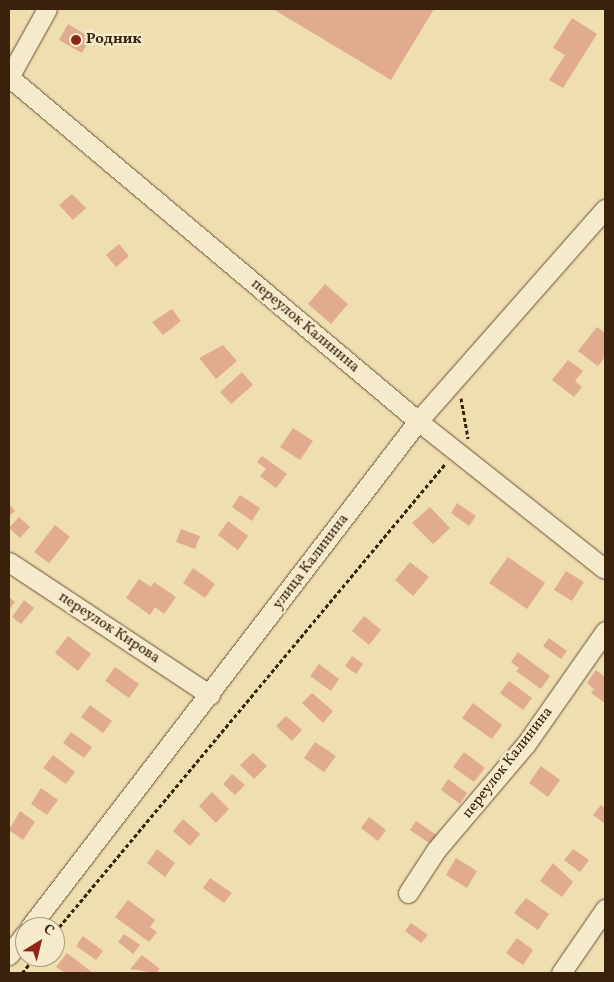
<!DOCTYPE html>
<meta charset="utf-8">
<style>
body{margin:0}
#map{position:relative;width:614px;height:982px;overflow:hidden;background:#efdeb0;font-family:Vollkorn,serif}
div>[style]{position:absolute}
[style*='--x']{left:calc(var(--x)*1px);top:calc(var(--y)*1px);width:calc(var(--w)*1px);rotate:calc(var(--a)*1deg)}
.building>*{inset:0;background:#e1ab90}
.path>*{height:3px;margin-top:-1.5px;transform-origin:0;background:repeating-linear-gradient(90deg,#39210c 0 4px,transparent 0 6.5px)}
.roads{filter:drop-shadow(0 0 1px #665035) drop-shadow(0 0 1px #665035)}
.minor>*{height:19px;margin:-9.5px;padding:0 9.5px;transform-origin:9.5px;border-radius:9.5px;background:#f5eacc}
.dots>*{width:14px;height:14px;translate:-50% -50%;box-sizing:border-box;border:2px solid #f5eacc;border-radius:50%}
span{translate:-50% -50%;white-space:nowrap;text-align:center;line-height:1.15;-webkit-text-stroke:4.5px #f5eacc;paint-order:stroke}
.poi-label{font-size:15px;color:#39210c;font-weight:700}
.left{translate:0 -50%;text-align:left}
.street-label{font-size:15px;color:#39210c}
.frame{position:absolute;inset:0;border:10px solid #39210c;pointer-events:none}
.north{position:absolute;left:15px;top:917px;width:50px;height:50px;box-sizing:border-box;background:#f5eacc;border:1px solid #aa9a7f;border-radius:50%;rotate:36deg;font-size:14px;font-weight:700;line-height:20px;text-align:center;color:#39210c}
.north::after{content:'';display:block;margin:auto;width:18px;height:22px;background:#8f2418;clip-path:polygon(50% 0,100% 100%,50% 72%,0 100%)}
</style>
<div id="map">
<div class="building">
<div style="clip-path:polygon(273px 9px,434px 9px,391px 80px)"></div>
<div style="clip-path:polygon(572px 18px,597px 34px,563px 88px,549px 80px,565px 55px,553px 48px)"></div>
<div style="clip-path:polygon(68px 24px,91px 38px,82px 53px,59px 40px)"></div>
<div style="clip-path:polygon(72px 194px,86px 208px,73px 220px,59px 205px)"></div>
<div style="clip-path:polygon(119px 244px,129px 256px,116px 267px,106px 255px)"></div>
<div style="clip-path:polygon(325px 284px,348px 304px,331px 324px,308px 304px)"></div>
<div style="clip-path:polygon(172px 309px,181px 321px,163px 335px,152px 322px)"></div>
<div style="clip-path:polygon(597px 327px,605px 333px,605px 357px,598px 366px,578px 351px)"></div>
<div style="clip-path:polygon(223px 345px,237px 361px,216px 379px,199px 358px)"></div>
<div style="clip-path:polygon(568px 360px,583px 371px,575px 381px,582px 387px,574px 397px,552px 380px)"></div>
<div style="clip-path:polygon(242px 372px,253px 385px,231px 404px,220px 392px)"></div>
<div style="clip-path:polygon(293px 428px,313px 441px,300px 460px,280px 447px)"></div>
<div style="clip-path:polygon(262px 456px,287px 474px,276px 488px,260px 476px,266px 469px,257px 462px)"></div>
<div style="clip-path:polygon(240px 495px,260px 508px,252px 521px,232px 507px)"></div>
<div style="clip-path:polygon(457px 503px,476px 516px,469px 526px,451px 513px)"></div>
<div style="clip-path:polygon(9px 504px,15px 511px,9px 516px)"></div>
<div style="clip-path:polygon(430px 507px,450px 528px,433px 544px,412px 523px)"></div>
<div style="clip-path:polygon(19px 517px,30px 527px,20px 538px,9px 528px)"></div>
<div style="clip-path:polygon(228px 521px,248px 536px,238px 550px,218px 535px)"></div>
<div style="clip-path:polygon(55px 525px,70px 537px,49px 563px,34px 552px)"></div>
<div style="clip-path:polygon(181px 529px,200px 536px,195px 549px,176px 542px)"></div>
<div style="clip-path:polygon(508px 557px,545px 583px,527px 609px,489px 583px)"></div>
<div style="clip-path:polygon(410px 562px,429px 577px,413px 596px,395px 580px)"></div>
<div style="clip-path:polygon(193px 568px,215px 584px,205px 598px,183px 583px)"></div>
<div style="clip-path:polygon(566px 571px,584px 582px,572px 601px,554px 590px)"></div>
<div style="clip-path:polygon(139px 579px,151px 587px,154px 582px,176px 597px,164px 614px,155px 607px,150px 615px,126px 598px)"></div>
<div style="clip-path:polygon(9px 597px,15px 602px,9px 610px)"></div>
<div style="clip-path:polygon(24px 600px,34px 608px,21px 624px,12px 617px)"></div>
<div style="clip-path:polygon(364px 616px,381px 630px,369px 645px,352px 631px)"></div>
<div style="clip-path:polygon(68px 636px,91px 654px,78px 671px,55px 653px)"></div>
<div style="clip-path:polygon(549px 638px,567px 651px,561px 659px,543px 646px)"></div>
<div style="clip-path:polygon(518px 652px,550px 676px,541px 689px,516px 671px,519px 668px,511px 662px)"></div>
<div style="clip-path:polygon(352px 656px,363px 664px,356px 674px,345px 666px)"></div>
<div style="clip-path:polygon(319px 664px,339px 679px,331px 691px,310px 676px)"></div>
<div style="clip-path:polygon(115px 667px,139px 684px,129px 698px,105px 681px)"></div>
<div style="clip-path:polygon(596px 670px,605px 677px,605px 703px,591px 693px,594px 689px,587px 683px)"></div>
<div style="clip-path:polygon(509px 681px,532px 698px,523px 710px,500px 693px)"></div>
<div style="clip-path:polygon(312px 693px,333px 711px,323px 723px,302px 703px)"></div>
<div style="clip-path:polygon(473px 703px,502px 725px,492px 739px,462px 718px)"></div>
<div style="clip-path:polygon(90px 705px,112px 721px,103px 733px,81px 717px)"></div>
<div style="clip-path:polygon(286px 716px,302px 730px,292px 741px,276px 726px)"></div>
<div style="clip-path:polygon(71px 732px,92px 747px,84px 758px,63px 743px)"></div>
<div style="clip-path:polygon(315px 742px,336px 756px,324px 772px,304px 758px)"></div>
<div style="clip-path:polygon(464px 752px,485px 768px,474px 782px,453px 767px)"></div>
<div style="clip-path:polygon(253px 753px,267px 766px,254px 779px,240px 765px)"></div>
<div style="clip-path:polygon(53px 755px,75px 772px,66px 784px,43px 768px)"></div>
<div style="clip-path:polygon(541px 766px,560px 780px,548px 797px,529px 783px)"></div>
<div style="clip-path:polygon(232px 774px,245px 785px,235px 795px,223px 784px)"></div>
<div style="clip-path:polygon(448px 779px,467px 793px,460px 804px,441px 790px)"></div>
<div style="clip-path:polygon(41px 788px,58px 800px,47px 815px,31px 804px)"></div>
<div style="clip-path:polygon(212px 792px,229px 809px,216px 823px,199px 806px)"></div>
<div style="clip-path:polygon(601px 805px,605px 808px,605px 824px,593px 815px)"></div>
<div style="clip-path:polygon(20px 811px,35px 822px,23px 840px,9px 830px)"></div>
<div style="clip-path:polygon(369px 817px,386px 830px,378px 841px,361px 828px)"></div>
<div style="clip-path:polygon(183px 819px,200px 834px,190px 846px,173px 831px)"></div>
<div style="clip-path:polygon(416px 821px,438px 836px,432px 845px,410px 830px)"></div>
<div style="clip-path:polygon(157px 849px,175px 863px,165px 877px,147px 863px)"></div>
<div style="clip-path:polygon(573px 849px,589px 860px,580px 872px,564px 860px)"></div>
<div style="clip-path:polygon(456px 858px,477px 871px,467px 888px,446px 875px)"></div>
<div style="clip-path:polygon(553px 863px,573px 882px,562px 897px,540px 881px)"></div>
<div style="clip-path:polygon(210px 878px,232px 893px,224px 903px,203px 888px)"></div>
<div style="clip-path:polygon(526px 898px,549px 914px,538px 930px,514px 913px)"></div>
<div style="clip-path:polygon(128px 900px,155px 920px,150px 927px,157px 932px,149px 942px,115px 917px)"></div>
<div style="clip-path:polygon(411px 923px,428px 935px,421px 943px,405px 931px)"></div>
<div style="clip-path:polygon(124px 934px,140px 945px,133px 954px,118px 942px)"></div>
<div style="clip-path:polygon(83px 936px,103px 951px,96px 960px,76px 946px)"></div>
<div style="clip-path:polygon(517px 938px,533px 950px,523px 965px,506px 953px)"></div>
<div style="clip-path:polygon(67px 953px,93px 973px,65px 973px,56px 967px)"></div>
<div style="clip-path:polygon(142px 955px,160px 969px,156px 973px,130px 969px)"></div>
</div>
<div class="path">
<div style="--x:461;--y:398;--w:41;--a:80.1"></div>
<div style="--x:55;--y:932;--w:609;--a:-50.19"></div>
<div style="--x:22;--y:973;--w:21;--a:-51"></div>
</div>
<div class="roads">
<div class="minor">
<div style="--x:9;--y:77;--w:534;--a:40.07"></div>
<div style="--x:418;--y:421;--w:238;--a:38.4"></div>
<div style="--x:9;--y:77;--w:78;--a:-60.8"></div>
<div style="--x:9;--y:562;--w:241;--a:33.5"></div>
<div style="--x:408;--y:893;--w:51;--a:-56.9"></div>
<div style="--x:436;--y:850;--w:139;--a:-49.7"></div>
<div style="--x:526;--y:744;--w:138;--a:-55"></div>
<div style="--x:30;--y:927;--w:638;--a:-52.52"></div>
<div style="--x:418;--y:421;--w:283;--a:-48.6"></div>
<div style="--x:9;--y:955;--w:26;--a:-53"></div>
<div style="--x:561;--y:973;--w:78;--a:-55.5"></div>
</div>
</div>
<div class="dots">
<div style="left:76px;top:40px;background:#8f2418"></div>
</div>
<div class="poi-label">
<span class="left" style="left:86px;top:40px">Родник</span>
</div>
<div class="street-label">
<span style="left:305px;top:326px;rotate:40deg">переулок Калинина</span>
<span style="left:311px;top:562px;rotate:-53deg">улица Калинина</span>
<span style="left:109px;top:628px;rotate:33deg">переулок Кирова</span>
<span style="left:508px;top:763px;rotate:-52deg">переулок Калинина</span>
</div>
<div class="frame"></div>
<div class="north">С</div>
</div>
